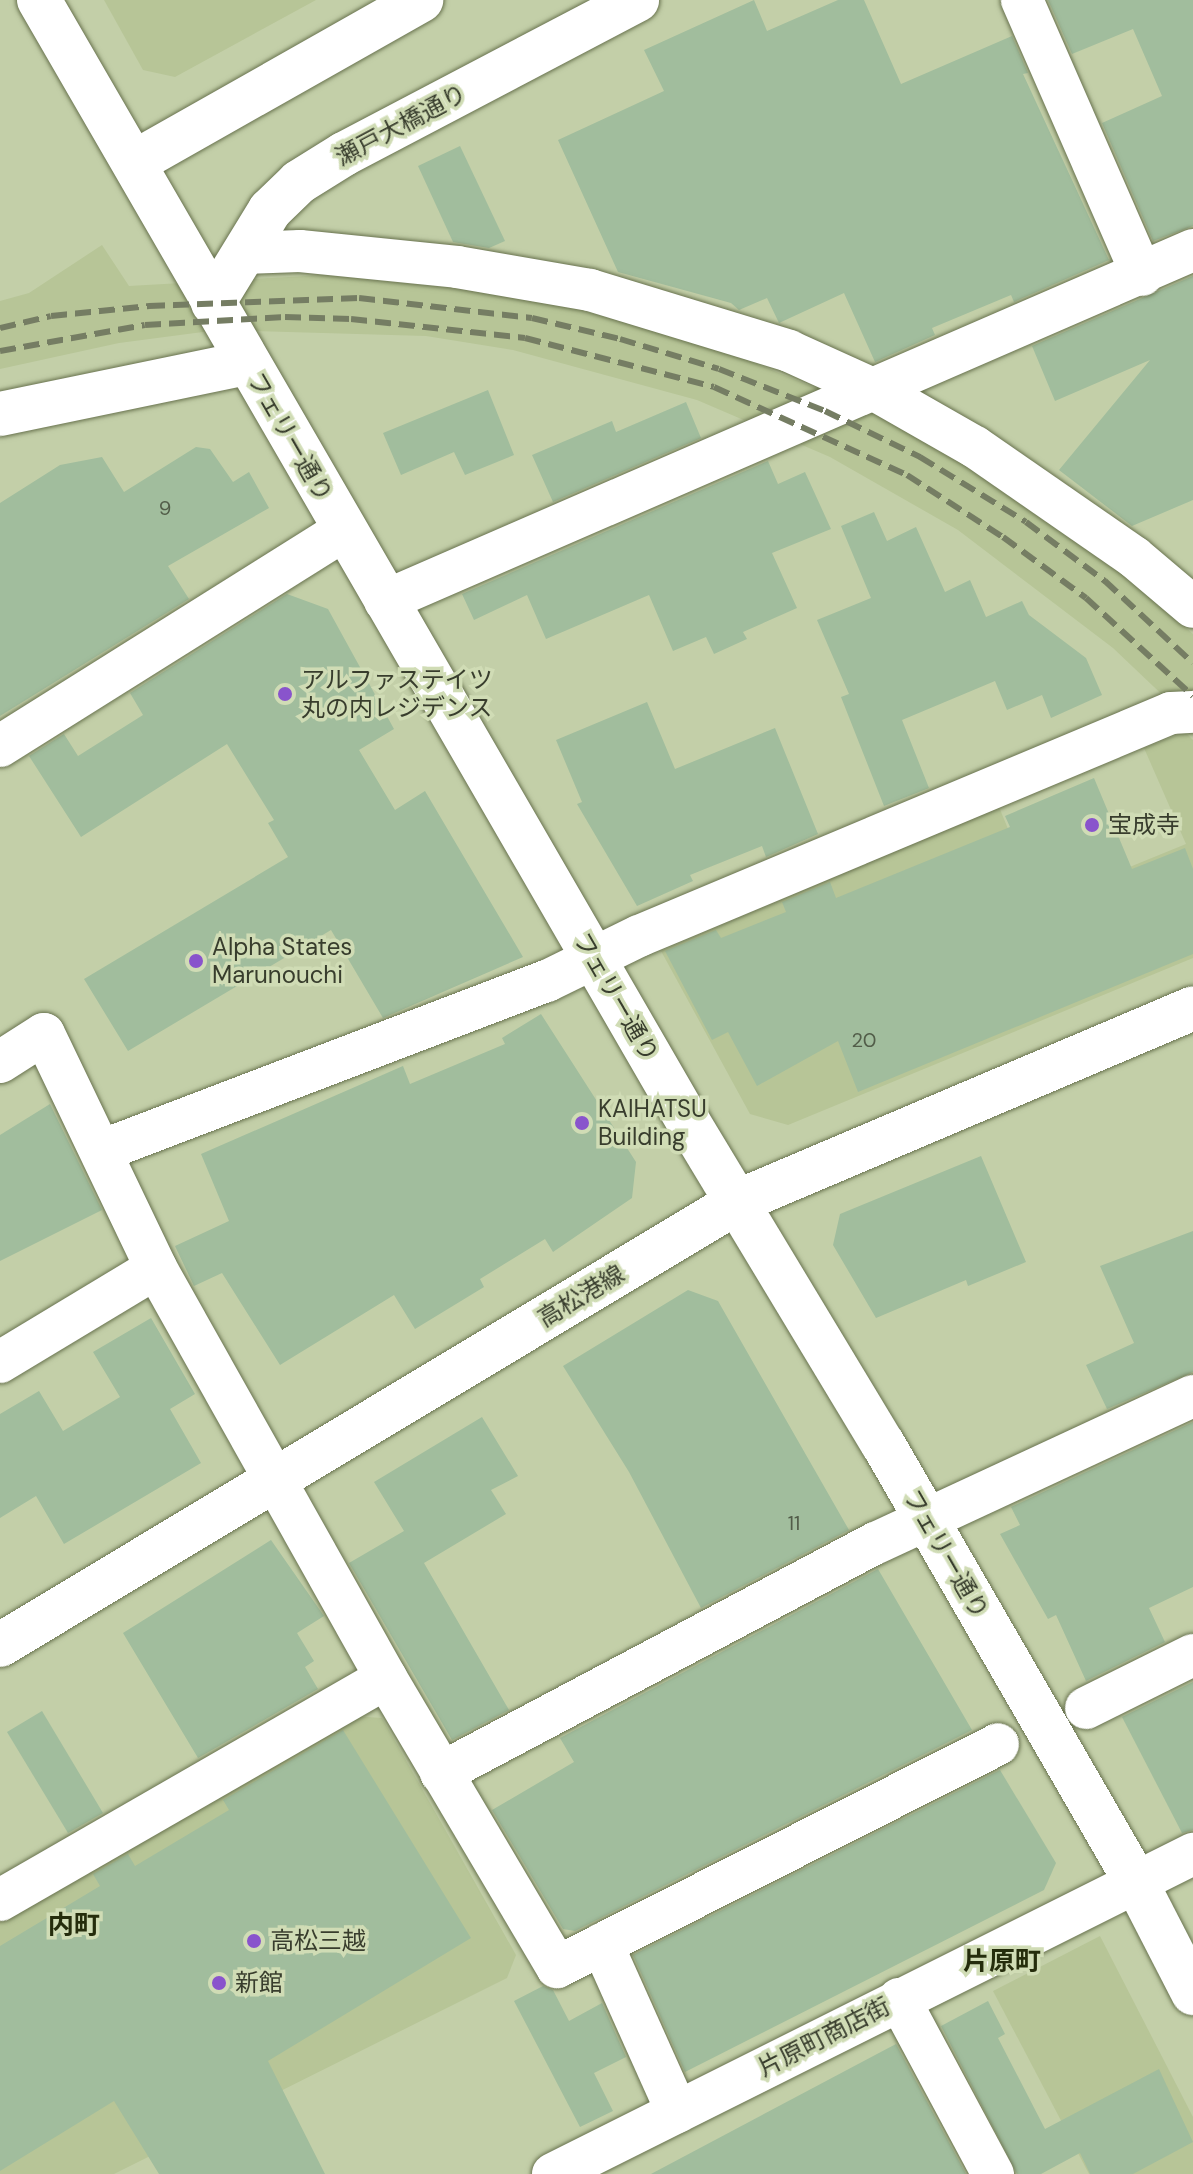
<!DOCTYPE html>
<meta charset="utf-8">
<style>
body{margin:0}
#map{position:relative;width:1193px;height:2174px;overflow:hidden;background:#c3cfa8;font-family:"DM Sans","Noto Sans JP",sans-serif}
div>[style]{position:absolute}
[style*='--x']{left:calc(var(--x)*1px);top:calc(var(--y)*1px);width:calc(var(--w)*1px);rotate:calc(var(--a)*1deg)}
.built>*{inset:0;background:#b7c597}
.building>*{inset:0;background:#a1bd9d}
.roads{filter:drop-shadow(0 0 2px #68724e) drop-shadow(0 0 2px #68724e)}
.street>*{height:42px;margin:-21px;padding:0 21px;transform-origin:21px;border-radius:21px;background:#fff}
.secondary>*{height:44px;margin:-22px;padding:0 22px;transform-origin:22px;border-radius:22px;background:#fff}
.rail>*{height:6px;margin-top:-3px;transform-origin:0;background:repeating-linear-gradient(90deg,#757d63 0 16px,transparent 0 24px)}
.dots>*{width:22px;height:22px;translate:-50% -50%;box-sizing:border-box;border:4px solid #d0dcb5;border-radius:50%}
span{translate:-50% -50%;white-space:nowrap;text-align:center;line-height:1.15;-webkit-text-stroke:7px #d0dcb5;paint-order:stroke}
.number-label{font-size:20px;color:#525d49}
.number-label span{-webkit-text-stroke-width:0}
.street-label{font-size:24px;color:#383d2d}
.poi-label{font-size:24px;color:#383d2d}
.left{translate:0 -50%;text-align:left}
.neighbourhood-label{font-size:26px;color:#252d0c;font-weight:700}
</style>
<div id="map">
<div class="built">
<div style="clip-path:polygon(104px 0,316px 0,175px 77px,143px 70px)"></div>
<div style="clip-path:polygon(102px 245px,129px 286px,324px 275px,530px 296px,723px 350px,871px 411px,1062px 522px,1193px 634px,1193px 724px,1113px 648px,958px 530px,830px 457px,697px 400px,513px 350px,426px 336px,218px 330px,119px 343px,0 369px,0 301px,29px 293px)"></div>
<div style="clip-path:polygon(1185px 732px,1193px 740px,1193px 958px,788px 1125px,750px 1114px,661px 951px,999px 807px,1039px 904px,1186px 844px,1144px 748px)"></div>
<div style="clip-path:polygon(352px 1716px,382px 1718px,516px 1955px,507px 1978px,114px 2174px,0 2174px,0 1922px)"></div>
<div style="clip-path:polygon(1100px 1936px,1193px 2117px,1193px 2174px,1089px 2174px,993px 1991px)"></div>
</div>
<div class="building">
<div style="clip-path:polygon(754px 0,767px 31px,838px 0,864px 0,901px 84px,1012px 36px,1028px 73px,1023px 74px,1109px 260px,1014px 302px,1011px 295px,932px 328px,935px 335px,875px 362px,844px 293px,779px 323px,767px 298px,739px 310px,731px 303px,618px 272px,558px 140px,664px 91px,644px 50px)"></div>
<div style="clip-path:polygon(1048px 0,1193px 0,1193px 226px,1153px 241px,1102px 123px,1162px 96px,1133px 29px,1072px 54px)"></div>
<div style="clip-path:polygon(460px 146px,505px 241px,489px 248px,453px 242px,418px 166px)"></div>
<div style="clip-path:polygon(1193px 276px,1193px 500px,1132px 526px,1059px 470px,1150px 360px,1055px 401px,1032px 346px)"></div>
<div style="clip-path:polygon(488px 390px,514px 455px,465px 475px,454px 452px,401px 475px,383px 433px)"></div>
<div style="clip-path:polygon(686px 402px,701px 438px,553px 502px,532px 455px,612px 421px,616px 432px)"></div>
<div style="clip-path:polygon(196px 447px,210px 449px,233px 482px,249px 472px,269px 508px,168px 566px,189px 599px,0 716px,0 503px,60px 465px,102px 457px,124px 492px)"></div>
<div style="clip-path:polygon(768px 461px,778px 484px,805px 472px,831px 529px,772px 553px,797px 608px,743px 632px,747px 639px,714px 654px,706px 637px,673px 651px,649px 595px,546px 639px,527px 595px,474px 620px,462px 594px)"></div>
<div style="clip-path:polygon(874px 512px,887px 541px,916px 527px,945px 592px,970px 580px,986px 617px,1022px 601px,1029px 615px,1086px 658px,1102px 695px,1051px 718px,1042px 695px,1007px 710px,995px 681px,902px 720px,929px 788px,884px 806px,841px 697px,849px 694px,817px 620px,871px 598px,841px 526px)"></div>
<div style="clip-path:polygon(287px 594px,328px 609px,394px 729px,359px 750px,395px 810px,425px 791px,523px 957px,383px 1018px,331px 930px,128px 1051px,84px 979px,288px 857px,268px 823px,274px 820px,227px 744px,81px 837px,29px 756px,64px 734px,78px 756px,143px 715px,130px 693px)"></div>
<div style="clip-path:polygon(647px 702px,675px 769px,775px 728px,818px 834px,766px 857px,762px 846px,690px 875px,693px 881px,637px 906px,577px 804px,582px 802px,556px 740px)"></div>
<div style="clip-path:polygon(1094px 778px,1132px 869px,1185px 848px,1193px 869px,1193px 954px,858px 1092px,838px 1041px,757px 1086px,728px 1032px,712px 1040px,665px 951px,716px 930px,721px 938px,786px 912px,782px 902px,830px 882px,836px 898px,1010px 827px,1005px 816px)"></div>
<div style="clip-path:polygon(541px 1014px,636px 1162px,632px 1198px,553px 1252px,545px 1239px,480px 1279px,484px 1287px,415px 1329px,394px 1295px,280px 1365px,222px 1273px,194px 1286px,175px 1246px,229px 1221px,201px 1154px,403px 1066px,410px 1084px,505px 1044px,502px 1038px)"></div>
<div style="clip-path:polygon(50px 1104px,102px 1210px,0 1261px,0 1135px)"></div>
<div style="clip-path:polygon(981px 1156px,1026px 1262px,968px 1286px,966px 1280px,876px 1318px,833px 1245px,840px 1214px)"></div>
<div style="clip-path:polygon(1193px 1231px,1193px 1372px,1107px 1409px,1086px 1365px,1134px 1343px,1100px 1266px)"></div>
<div style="clip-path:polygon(688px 1290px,718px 1301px,849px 1530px,701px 1608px,629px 1472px,563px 1366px)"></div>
<div style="clip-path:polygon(151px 1318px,195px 1394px,170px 1409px,201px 1463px,64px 1544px,36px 1496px,0 1518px,0 1414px,39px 1391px,63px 1431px,120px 1397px,93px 1352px)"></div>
<div style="clip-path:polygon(482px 1417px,518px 1476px,491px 1490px,506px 1514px,424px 1563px,509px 1710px,452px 1740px,349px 1563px,404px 1531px,374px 1482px)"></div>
<div style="clip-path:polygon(1193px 1422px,1193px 1587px,1149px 1608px,1165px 1642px,1086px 1681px,1056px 1615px,1048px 1619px,1000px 1534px,1020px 1525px,1011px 1507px)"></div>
<div style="clip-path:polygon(271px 1540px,324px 1616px,297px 1633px,314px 1661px,305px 1667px,318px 1689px,198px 1758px,123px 1633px)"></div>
<div style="clip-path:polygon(878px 1569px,972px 1730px,575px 1931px,563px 1929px,492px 1810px,574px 1762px,560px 1738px)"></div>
<div style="clip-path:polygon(1193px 1682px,1193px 1830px,1182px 1833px,1122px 1717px)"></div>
<div style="clip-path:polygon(42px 1711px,103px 1813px,68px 1833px,7px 1732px)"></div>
<div style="clip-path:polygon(343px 1730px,471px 1938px,268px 2061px,325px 2174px,159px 2174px,114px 2101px,0 2171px,0 1946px,100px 1886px,93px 1874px,128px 1854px,135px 1866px,229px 1810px,223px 1800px)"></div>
<div style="clip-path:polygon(1000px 1770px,1056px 1863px,1044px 1890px,685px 2072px,633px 1955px)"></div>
<div style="clip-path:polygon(543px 1986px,553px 1990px,569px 2021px,602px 2003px,626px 2057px,594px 2073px,613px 2111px,580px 2127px,514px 2001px)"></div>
<div style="clip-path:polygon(988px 2001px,1005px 2034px,998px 2038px,1045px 2129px,1159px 2069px,1193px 2142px,1133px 2174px,1090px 2174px,1080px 2153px,1041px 2174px,1017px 2174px,941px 2026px)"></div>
<div style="clip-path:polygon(896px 2044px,966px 2174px,651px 2174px,877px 2054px)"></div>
</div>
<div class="roads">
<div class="street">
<div style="--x:1022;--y:0;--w:300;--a:66.4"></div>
<div style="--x:244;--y:253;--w:56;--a:-2"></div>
<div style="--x:300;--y:251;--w:158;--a:5.8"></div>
<div style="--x:457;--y:267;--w:135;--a:9.8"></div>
<div style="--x:590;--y:290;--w:208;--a:17"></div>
<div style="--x:789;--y:351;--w:94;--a:24.4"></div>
<div style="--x:875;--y:390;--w:115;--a:29.7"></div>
<div style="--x:975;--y:447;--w:193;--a:34.7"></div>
<div style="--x:1134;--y:557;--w:77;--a:40.3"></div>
<div style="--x:385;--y:601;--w:881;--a:-23.48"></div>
<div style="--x:0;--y:746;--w:406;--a:-32.1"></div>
<div style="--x:0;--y:1062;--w:52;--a:-32.5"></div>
<div style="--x:44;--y:1034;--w:259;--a:64.4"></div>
<div style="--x:156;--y:1268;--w:470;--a:60.7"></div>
<div style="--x:386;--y:1678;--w:336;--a:59.4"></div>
<div style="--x:557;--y:1967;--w:494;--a:-26.8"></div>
<div style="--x:101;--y:1151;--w:477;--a:-20.9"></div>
<div style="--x:547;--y:981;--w:102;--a:-26.1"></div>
<div style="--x:639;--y:936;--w:577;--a:-22.74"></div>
<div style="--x:1171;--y:713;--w:22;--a:-3"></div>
<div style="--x:0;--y:1362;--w:182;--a:-31.1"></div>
<div style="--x:1086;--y:1708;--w:119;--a:-26.4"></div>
<div style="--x:441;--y:1773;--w:492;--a:-27.9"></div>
<div style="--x:876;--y:1543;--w:349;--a:-24.9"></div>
<div style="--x:0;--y:1900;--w:445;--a:-29.9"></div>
<div style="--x:602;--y:1944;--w:184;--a:65.9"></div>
<div style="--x:899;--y:1999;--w:199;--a:61.8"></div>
<div style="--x:553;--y:2174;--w:716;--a:-26.57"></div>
</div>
<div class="secondary">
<div style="--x:39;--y:0;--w:1298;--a:59.94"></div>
<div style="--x:689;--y:1123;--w:375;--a:58.9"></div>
<div style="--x:883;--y:1444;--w:506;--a:59.99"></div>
<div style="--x:1136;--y:1882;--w:125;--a:62.8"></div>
<div style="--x:135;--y:162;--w:329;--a:-29.5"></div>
<div style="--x:213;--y:303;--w:109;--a:-58.5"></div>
<div style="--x:270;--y:210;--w:40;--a:-44"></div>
<div style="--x:299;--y:182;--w:53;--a:-31.9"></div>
<div style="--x:344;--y:154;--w:331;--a:-27.7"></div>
<div style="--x:0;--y:414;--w:252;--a:-11.7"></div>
<div style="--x:0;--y:1645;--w:862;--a:-31"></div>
<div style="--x:739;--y:1201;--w:493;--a:-23"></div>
</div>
</div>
<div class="rail">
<div style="--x:0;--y:328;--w:52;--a:-13.2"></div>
<div style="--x:51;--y:316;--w:99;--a:-5.8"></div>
<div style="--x:149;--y:306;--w:210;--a:-2.2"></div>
<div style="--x:359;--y:298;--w:174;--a:6.6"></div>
<div style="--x:532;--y:318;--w:90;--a:13.4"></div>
<div style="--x:620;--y:339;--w:103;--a:16.9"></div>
<div style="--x:719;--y:369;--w:114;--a:21.6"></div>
<div style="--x:825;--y:411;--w:106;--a:25.8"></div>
<div style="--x:920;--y:457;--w:124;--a:31.5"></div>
<div style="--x:1026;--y:522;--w:99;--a:36.8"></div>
<div style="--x:1105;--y:581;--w:120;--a:43"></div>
<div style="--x:0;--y:351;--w:147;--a:-10.2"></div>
<div style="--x:145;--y:325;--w:140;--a:-3.3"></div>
<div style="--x:285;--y:317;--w:66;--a:1.7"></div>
<div style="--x:351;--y:319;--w:175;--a:6.2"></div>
<div style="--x:525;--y:338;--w:195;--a:14.5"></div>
<div style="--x:714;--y:387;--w:212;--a:24.5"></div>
<div style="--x:907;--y:475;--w:114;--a:32.9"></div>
<div style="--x:1003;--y:537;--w:103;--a:36.3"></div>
<div style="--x:1086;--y:598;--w:145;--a:42.5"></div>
</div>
<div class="dots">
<div style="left:285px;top:694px;background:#8954cc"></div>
<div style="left:1092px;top:825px;background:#8954cc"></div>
<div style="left:196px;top:961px;background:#8954cc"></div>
<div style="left:582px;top:1123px;background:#8954cc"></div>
<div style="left:254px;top:1941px;background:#8954cc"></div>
<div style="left:219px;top:1983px;background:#8954cc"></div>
</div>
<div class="number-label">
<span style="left:165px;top:508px">9</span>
<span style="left:864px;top:1040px">20</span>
<span style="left:794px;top:1523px">11</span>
</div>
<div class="street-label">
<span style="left:401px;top:125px;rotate:-28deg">瀬戸大橋通り</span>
<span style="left:290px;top:437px;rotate:60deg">フェリー通り</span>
<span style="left:616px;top:997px;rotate:60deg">フェリー通り</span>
<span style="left:581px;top:1296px;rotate:-31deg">高松港線</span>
<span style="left:946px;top:1554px;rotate:60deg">フェリー通り</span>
<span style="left:824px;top:2037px;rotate:-27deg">片原町商店街</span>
</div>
<div class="poi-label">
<span class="left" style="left:301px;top:694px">アルファステイツ<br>丸の内レジデンス</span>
<span class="left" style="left:1108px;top:825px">宝成寺</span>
<span class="left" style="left:212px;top:961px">Alpha States<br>Marunouchi</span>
<span class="left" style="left:598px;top:1123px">KAIHATSU<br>Building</span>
<span class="left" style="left:270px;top:1941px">高松三越</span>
<span class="left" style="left:235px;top:1983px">新館</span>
</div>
<div class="neighbourhood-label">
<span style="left:74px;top:1926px">内町</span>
<span style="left:1002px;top:1962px">片原町</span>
</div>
</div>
